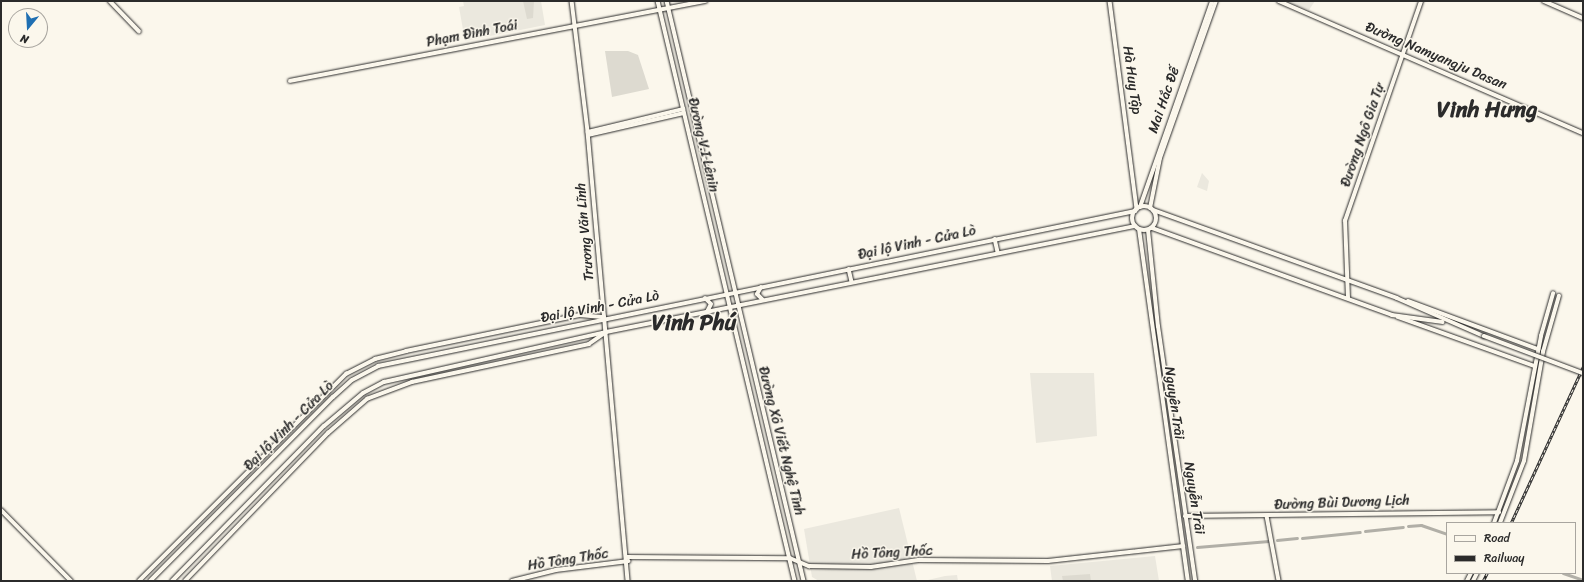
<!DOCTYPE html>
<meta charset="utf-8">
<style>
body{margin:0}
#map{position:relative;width:1584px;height:582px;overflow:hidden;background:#fbf7ec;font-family:Sriracha,sans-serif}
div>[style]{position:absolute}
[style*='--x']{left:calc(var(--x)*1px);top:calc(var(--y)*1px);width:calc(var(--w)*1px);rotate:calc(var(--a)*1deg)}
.built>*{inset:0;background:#ebe8de}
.green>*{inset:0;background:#dddad0}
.canal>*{height:3px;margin:-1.5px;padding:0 1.5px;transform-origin:1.5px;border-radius:1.5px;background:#b1afa7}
.roads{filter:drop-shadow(0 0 1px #2b2b2b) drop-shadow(0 0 1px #2b2b2b)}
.secondary>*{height:3.5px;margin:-1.75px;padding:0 1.75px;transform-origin:1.75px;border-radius:1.75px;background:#fbf7ec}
.primary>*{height:4px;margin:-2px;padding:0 2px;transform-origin:2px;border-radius:2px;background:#fbf7ec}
.primary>.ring{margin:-2px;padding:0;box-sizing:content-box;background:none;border:4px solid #fbf7ec;border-radius:50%}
.rail>*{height:2.5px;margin-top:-1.25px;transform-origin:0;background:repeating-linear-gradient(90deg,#fbf7ec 0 3px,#2b2b2b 0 6px);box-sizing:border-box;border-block:1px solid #2b2b2b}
.bridges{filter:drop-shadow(0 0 1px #2b2b2b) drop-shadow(0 0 1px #2b2b2b)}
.secondary-bridge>*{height:3.5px;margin:-1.75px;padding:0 1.75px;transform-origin:1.75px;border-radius:1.75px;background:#fbf7ec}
span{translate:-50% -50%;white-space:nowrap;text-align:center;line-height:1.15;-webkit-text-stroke:3px #fbf7ec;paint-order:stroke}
.street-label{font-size:14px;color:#2b2b2b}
.town-label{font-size:22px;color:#2b2b2b;font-weight:700}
.frame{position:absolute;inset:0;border:2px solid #2b2b2b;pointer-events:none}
.legend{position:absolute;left:1446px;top:522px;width:130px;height:52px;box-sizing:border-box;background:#fbf7ec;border:1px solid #a8a59f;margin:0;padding:5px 7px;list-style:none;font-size:12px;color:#2b2b2b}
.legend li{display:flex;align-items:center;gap:8px;height:20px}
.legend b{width:20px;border:1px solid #a8a59f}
.north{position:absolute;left:8px;top:8px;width:40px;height:40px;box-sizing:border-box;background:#fbf7ec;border:1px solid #a8a59f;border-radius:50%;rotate:198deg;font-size:11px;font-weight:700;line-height:16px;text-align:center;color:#2b2b2b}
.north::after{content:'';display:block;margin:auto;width:14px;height:18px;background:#1f6fb2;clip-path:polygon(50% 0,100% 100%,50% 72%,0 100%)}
</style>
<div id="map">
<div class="built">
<div style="clip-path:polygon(463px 1px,541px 1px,545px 25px,465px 41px,459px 7px,464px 6px)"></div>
<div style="clip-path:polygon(1283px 1px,1315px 1px,1309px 10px)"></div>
<div style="clip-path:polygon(1202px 173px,1209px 181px,1207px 191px,1197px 187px)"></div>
<div style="clip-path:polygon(1030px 373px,1094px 373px,1097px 436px,1036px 443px)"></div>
<div style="clip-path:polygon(899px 508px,917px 581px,819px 581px,812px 577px,804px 529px)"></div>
<div style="clip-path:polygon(1155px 556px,1159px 581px,1052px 581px,1050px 566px)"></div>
<div style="clip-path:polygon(957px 575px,958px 581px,928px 580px,945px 576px)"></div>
</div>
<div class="green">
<div style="clip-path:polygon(523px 1px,534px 1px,533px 18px,527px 19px)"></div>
<div style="clip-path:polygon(605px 51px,628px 51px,638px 55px,649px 89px,612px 97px)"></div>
<div style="clip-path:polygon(1090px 574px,1091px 581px,1063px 581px,1062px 576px)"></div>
</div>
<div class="canal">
<div style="--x:1408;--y:526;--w:13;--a:-4"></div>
<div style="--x:1421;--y:525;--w:28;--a:19"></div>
<div style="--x:1365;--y:531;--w:38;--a:-6"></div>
<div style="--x:1302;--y:538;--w:58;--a:-5.9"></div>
<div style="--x:1277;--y:540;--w:20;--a:-6"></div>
<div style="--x:1197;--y:547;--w:72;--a:-4.8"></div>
<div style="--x:1563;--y:573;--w:21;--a:19"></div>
</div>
<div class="roads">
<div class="secondary">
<div style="--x:110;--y:1;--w:42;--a:46"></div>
<div style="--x:572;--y:1;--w:132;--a:83"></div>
<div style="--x:588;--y:132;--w:451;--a:84.9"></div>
<div style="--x:658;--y:1;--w:596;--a:76.71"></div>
<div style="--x:667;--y:1;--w:596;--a:76.71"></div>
<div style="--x:1110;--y:1;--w:210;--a:82.6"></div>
<div style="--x:1279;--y:1;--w:331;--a:23.5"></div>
<div style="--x:1544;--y:1;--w:43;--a:23.6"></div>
<div style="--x:290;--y:81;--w:423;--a:-10.9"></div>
<div style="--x:588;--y:132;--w:98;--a:-13.6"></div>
<div style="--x:588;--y:135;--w:98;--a:-12.9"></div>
<div style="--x:1153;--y:210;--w:259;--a:19.8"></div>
<div style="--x:1397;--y:298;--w:95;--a:23.6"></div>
<div style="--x:1152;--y:228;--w:255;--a:19.9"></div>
<div style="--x:1392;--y:315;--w:51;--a:7.8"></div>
<div style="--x:995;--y:239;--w:13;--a:77"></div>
<div style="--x:849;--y:269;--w:13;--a:77"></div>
<div style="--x:1348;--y:298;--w:77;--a:-92.2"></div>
<div style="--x:1345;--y:221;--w:233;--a:-70.9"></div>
<div style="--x:1408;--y:301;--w:139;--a:20.3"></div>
<div style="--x:1398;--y:317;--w:145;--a:19.7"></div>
<div style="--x:1185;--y:516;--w:314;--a:-0.7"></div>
<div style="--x:1267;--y:516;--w:66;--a:79.5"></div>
<div style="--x:1494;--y:523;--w:66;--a:-69.6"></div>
<div style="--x:1517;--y:461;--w:127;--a:-79.1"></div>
<div style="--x:1541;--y:336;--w:44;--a:-74.1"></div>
<div style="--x:1500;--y:523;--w:66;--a:-68.8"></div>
<div style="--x:1524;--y:461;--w:111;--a:-80.1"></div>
<div style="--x:1543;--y:352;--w:58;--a:-74.1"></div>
<div style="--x:627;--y:557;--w:163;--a:0.4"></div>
<div style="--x:790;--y:558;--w:21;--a:23"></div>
<div style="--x:809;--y:566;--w:62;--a:0.9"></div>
<div style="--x:871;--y:567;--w:49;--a:-8.3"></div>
<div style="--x:919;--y:560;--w:129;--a:0.4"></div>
<div style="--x:1048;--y:561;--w:136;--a:-6.3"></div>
<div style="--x:139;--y:581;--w:293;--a:-45"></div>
<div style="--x:346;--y:374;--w:33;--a:-27"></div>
<div style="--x:375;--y:359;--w:32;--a:-14"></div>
<div style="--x:406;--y:351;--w:178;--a:-11.7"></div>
<div style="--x:580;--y:315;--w:24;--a:5"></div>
<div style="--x:185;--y:581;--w:206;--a:-46"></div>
<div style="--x:328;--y:433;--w:52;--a:-41.1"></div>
<div style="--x:367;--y:399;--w:48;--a:-20.7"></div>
<div style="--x:412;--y:382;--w:181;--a:-12.1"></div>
<div style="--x:589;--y:344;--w:21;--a:-35"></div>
<div style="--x:512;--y:581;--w:45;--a:-14"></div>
<div style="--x:556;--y:570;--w:73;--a:-7.1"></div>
<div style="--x:1467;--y:581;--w:9;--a:-63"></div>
<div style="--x:1473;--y:581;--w:9;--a:-63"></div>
</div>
<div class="primary">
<div class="ring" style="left:1132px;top:206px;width:20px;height:20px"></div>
<div style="--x:1140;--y:207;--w:218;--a:-70.7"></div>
<div style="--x:1150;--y:208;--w:51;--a:-78.7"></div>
<div style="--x:1160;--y:158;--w:167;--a:-70.4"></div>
<div style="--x:1139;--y:229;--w:355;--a:82.1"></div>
<div style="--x:1148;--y:230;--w:97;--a:84.1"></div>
<div style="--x:1158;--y:326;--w:258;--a:81.7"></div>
<div style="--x:761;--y:287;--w:8;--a:120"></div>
<div style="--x:757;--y:294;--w:8;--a:45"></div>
<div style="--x:705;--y:298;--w:8;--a:45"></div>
<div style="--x:711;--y:304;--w:9;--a:117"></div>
<div style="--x:1;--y:510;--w:100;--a:45.4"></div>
<div style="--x:150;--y:581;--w:260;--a:-45.2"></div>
<div style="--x:333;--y:397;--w:25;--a:-42"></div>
<div style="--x:352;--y:380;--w:30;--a:-28"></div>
<div style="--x:378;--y:366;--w:773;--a:-11.57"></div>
<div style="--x:172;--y:581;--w:217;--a:-45.6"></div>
<div style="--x:324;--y:426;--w:51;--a:-40.2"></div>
<div style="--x:363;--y:393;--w:24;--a:-28"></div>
<div style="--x:384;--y:382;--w:228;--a:-12.7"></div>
<div style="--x:606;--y:332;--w:540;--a:-11.33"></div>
</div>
</div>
<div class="rail">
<div style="--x:1511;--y:523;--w:172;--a:-65.2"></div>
<div style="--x:1483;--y:581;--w:9;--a:-63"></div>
</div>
<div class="bridges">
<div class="secondary-bridge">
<div style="--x:1484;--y:336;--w:106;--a:20.5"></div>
</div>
</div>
<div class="street-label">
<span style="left:472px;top:34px;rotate:-11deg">Phạm Đình Toái</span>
<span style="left:1436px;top:56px;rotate:23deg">Đường Namyangju Dasan</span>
<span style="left:1132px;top:80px;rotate:82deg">Hà Huy Tập</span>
<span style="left:1164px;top:100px;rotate:-71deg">Mai Hắc Đế</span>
<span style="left:1363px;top:135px;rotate:-71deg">Đường Ngô Gia Tự</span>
<span style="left:703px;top:145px;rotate:77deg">Đường V.I Lênin</span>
<span style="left:585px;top:232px;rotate:-95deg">Trương Văn Lĩnh</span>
<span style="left:917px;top:243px;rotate:-12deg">Đại lộ Vinh - Cửa Lò</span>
<span style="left:600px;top:307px;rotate:-11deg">Đại lộ Vinh - Cửa Lò</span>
<span style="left:1174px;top:403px;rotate:82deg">Nguyên Trãi</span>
<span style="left:289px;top:426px;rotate:-45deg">Đại lộ Vinh - Cửa Lò</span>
<span style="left:781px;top:441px;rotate:76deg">Đường Xô Viết Nghệ Tĩnh</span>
<span style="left:1194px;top:498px;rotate:81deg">Nguyễn Trãi</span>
<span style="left:1342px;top:503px;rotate:-2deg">Đường Bùi Dương Lịch</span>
<span style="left:892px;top:553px;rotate:-3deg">Hồ Tông Thốc</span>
<span style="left:568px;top:560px;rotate:-9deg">Hồ Tông Thốc</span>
</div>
<div class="town-label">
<span style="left:1487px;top:110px">Vinh Hưng</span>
<span style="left:694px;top:323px">Vinh Phú</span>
</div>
<div class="frame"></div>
<ul class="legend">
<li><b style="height:5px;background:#fbf7ec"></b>Road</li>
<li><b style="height:5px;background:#2b2b2b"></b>Railway</li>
</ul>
<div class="north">N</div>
</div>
